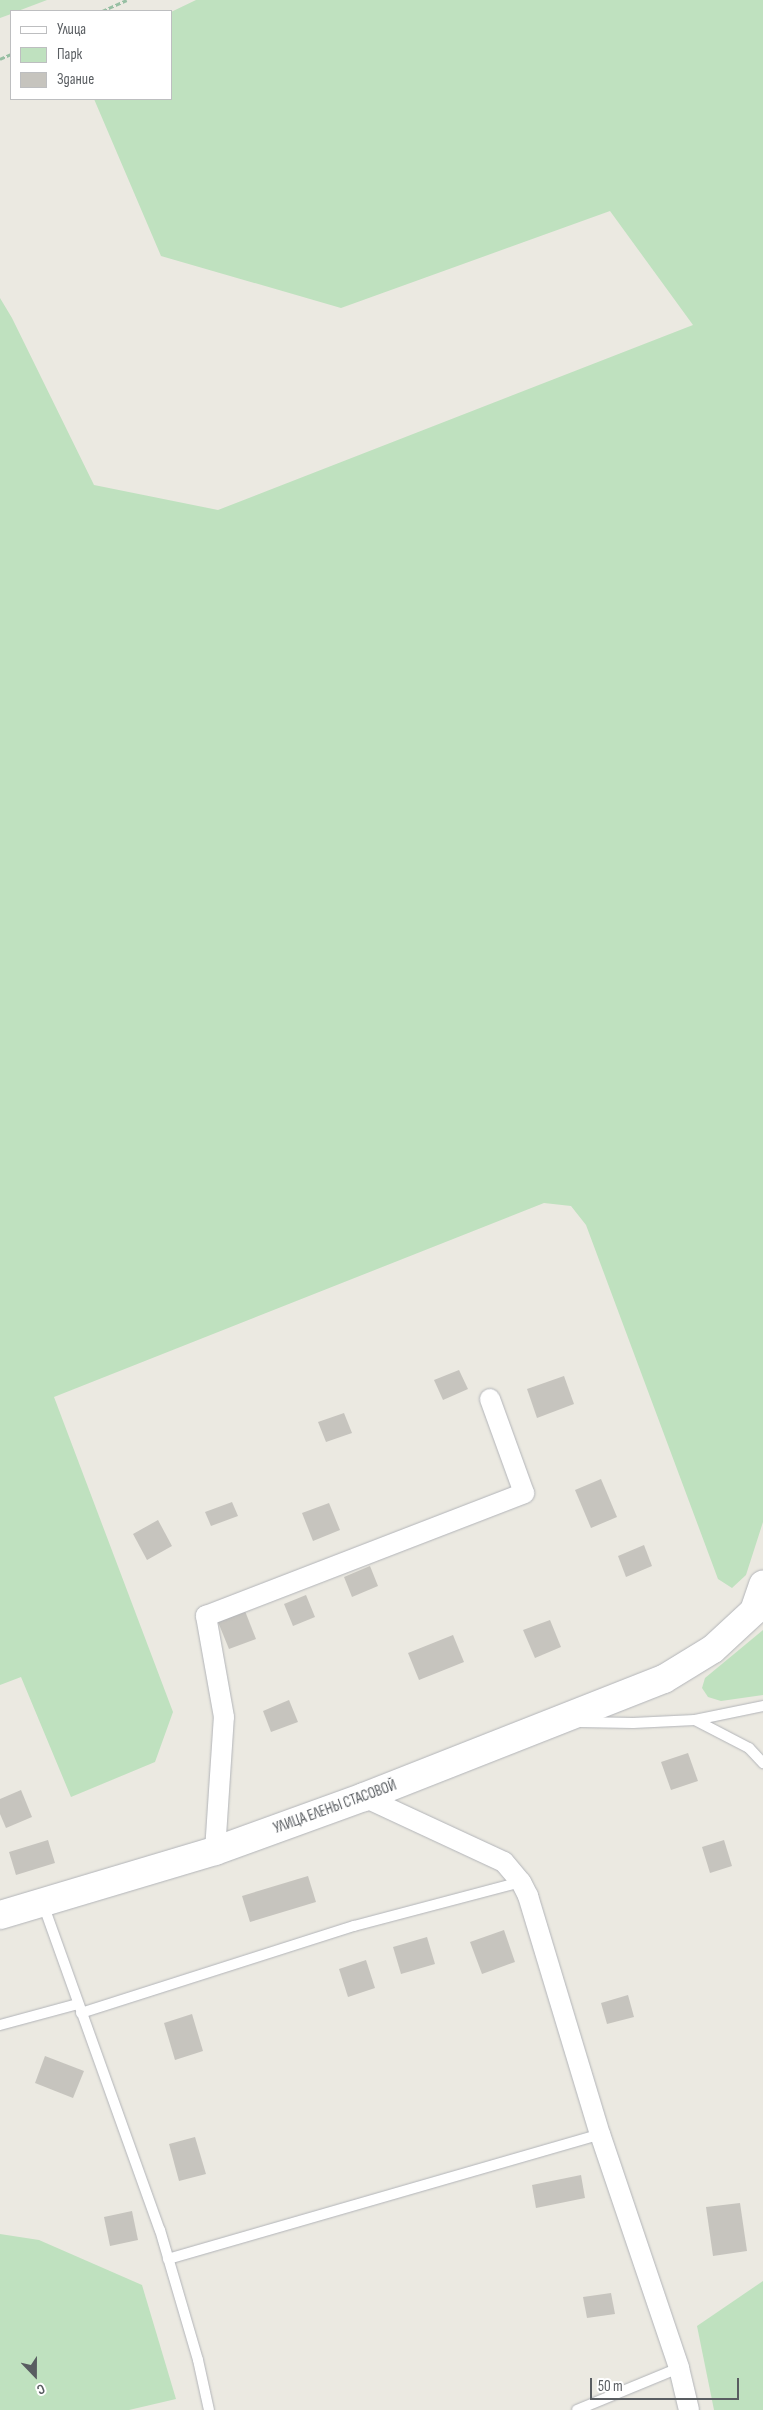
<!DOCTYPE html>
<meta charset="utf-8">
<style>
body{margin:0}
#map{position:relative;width:763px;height:2410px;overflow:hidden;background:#ebe9e1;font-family:"Sofia Sans Condensed",sans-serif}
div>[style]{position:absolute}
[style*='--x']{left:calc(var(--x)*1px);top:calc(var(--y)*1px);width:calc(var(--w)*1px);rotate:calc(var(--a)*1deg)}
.green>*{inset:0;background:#bfe1bf}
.building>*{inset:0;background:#c6c4be}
.path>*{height:3px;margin-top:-1.5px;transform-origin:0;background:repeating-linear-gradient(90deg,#97bfa3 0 5px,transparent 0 7.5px)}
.roads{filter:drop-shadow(0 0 1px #b2b4b8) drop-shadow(0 0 1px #b2b4b8)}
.lane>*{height:10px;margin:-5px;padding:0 5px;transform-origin:5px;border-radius:5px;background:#fff}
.street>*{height:20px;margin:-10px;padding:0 10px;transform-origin:10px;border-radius:10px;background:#fff}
.secondary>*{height:28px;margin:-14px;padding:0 14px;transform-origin:14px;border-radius:14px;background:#fff}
span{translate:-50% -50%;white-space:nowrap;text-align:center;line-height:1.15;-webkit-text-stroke:4px #fff;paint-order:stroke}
.street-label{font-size:15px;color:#595d61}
.legend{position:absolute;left:10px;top:10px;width:162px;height:90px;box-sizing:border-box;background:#fff;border:1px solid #bdbec0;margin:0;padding:6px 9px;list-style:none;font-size:15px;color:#595d61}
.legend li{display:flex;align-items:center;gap:10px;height:25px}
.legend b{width:25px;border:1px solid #bdbec0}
.north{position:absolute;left:10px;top:2350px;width:50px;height:50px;-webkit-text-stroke:4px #fff;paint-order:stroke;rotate:158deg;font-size:14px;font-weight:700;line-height:20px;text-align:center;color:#595d61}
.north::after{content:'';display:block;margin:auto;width:18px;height:22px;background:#595d61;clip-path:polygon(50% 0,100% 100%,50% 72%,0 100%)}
.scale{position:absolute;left:590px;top:2378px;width:149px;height:22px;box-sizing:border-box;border:2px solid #595d61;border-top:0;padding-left:6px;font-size:15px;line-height:18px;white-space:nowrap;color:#595d61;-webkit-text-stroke:4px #fff;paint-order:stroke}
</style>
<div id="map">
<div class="green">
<div style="clip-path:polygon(0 0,47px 0,18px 11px,11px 11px,11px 14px,0 18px)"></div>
<div style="clip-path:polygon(196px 0,763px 0,763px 1522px,746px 1575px,732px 1588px,718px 1579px,586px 1225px,571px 1206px,544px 1203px,54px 1397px,173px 1712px,155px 1762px,71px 1797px,21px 1677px,0 1685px,0 298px,12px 318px,94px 485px,218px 510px,693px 325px,610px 211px,341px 308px,161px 256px,94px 99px,171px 99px,171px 12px)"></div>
<div style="clip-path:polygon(763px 1630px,763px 1695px,721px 1701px,708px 1697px,702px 1688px,705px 1678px)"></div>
<div style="clip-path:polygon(0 2234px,39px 2240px,142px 2285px,176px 2399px,129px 2410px,0 2410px)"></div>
<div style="clip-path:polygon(763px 2281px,763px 2410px,714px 2410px,697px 2326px)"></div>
</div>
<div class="building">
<div style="clip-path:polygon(459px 1370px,468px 1389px,443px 1400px,434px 1380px)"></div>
<div style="clip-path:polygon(564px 1376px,574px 1404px,537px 1418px,527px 1389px)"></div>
<div style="clip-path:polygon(344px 1413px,352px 1433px,326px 1442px,318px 1422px)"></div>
<div style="clip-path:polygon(601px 1479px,617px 1517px,591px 1528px,575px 1490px)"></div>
<div style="clip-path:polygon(232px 1502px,238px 1516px,211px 1526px,205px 1512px)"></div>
<div style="clip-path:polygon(329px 1503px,340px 1530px,313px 1541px,302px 1513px)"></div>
<div style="clip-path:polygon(158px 1520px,172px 1546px,147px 1560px,133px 1534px)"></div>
<div style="clip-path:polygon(644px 1545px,652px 1566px,626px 1577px,618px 1556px)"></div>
<div style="clip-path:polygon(370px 1566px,378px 1586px,352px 1597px,344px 1577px)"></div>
<div style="clip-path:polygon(306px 1595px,315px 1617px,293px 1626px,284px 1604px)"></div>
<div style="clip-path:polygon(245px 1611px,256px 1639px,229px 1649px,218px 1622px)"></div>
<div style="clip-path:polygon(550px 1620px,561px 1647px,535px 1658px,523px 1630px)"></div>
<div style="clip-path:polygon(453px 1635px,464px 1662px,419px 1680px,408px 1653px)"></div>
<div style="clip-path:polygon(289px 1700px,298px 1722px,271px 1732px,263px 1711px)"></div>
<div style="clip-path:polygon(688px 1753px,698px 1781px,671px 1790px,661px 1762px)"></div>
<div style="clip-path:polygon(21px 1790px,32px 1817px,6px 1828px,0 1814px,0 1799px)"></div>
<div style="clip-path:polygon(48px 1840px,55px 1863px,16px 1875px,9px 1852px)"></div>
<div style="clip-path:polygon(724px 1840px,732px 1866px,710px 1873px,702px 1847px)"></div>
<div style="clip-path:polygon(308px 1876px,316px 1902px,250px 1922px,242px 1896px)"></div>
<div style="clip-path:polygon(504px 1930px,515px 1962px,482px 1974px,470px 1942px)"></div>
<div style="clip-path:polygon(427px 1937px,435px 1964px,401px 1974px,393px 1947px)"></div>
<div style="clip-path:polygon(366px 1960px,375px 1988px,348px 1997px,339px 1969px)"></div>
<div style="clip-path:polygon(628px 1995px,634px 2017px,607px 2024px,601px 2003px)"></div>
<div style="clip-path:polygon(192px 2014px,203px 2051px,175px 2060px,164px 2023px)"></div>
<div style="clip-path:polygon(45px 2056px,84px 2071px,73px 2098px,35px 2083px)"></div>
<div style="clip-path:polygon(195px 2137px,206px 2174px,179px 2181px,169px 2144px)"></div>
<div style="clip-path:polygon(581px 2175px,585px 2198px,536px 2208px,532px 2185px)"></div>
<div style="clip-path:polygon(740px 2203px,747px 2251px,713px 2256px,706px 2207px)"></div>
<div style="clip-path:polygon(132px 2211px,138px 2240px,110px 2246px,104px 2217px)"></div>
<div style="clip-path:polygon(611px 2293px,615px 2314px,587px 2318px,583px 2297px)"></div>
</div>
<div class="path">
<div style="--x:102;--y:11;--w:27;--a:-24"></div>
<div style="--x:0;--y:59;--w:12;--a:-24"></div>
</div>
<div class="roads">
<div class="lane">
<div style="--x:695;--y:1720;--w:61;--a:27.4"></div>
<div style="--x:749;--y:1748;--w:21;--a:47"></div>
<div style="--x:580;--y:1722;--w:53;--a:1.1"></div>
<div style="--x:633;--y:1723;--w:62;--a:-2.8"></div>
<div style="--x:695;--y:1720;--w:69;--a:-11.6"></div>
<div style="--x:43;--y:1904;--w:346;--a:70.3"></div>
<div style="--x:160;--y:2230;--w:135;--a:73.7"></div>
<div style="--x:198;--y:2360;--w:51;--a:77.6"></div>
<div style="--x:81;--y:2013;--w:287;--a:-17.7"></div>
<div style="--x:354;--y:1926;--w:173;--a:-14.8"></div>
<div style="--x:0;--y:2025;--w:81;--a:-15.1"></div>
<div style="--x:168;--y:2259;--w:450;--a:-16.1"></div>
<div style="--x:577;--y:2410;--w:110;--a:-22.4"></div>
</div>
<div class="street">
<div style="--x:364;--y:1797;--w:154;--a:24.9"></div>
<div style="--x:504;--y:1862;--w:26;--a:50"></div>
<div style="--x:521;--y:1882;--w:16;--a:63"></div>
<div style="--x:528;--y:1896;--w:249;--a:73.2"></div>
<div style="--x:600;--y:2134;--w:247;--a:71.3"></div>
<div style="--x:679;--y:2368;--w:43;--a:76.6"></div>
<div style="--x:215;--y:1851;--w:134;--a:-86.2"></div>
<div style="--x:224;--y:1717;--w:103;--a:-100.1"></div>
<div style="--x:206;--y:1616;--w:341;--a:-21.1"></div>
<div style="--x:524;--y:1493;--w:100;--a:-109.9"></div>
</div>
<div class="secondary">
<div style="--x:0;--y:1915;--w:224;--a:-16.6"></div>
<div style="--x:215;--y:1851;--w:158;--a:-19.9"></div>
<div style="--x:364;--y:1797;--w:322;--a:-21.5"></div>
<div style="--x:664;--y:1679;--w:57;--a:-31.5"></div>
<div style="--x:713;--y:1649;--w:56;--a:-42.8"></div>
<div style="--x:754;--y:1611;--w:28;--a:-71"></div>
</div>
</div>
<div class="street-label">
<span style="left:335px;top:1807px;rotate:-20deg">УЛИЦА ЕЛЕНЫ СТАСОВОЙ</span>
</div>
<ul class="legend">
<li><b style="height:6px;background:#fff"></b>Улица</li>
<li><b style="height:14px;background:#bfe1bf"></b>Парк</li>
<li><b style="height:14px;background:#c6c4be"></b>Здание</li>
</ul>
<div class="north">С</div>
<div class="scale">50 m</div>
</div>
